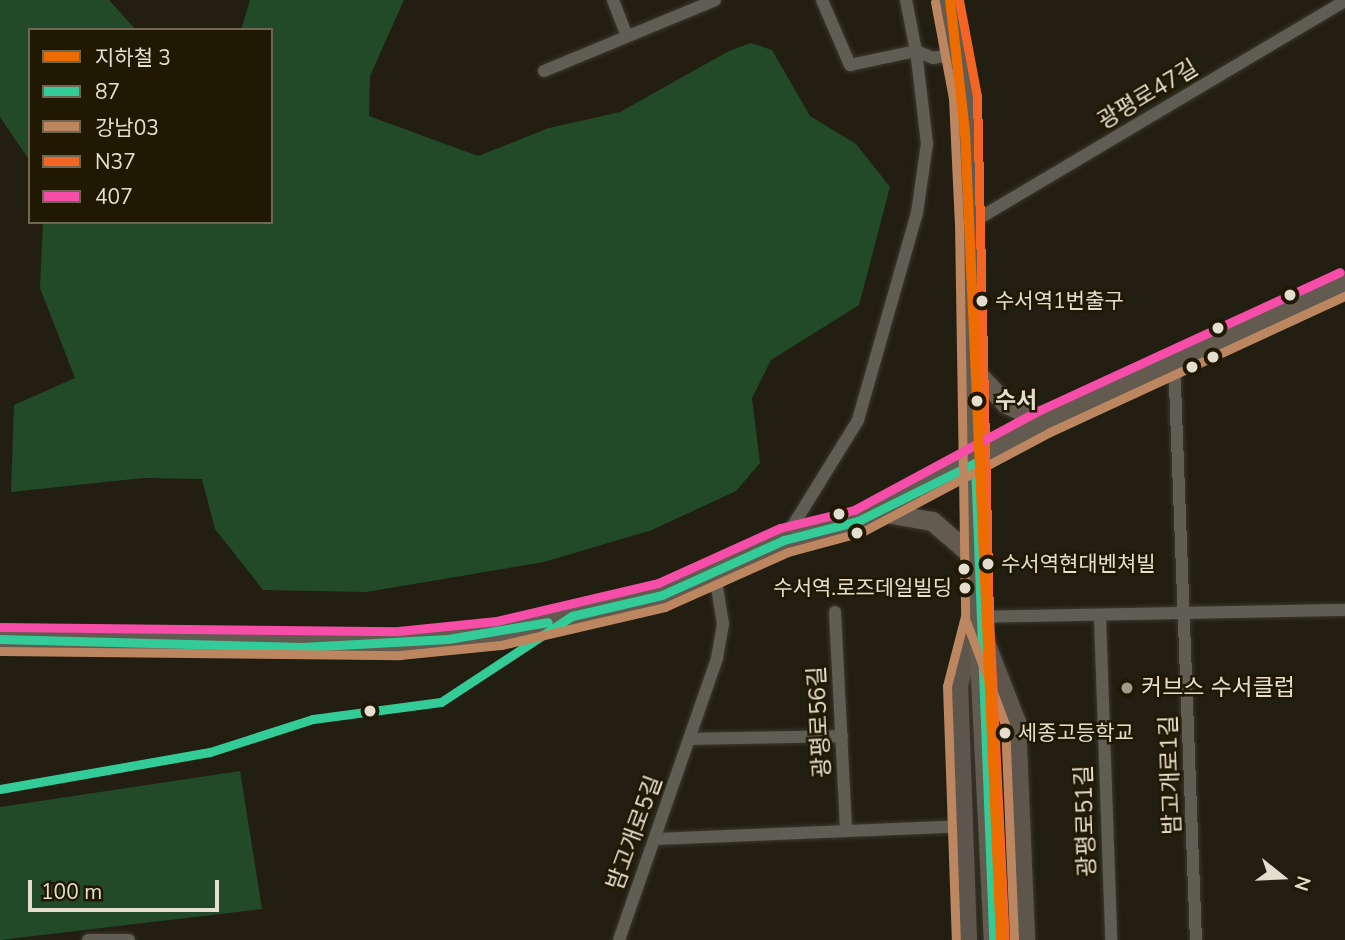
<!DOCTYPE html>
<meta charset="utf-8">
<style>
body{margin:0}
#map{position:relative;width:1345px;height:940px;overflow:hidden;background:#221e11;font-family:"Nunito Sans","Noto Sans KR",sans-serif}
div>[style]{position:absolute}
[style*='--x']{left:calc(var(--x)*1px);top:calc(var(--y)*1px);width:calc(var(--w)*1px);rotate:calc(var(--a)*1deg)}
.green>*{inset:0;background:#234a28}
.roads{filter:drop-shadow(0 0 2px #3b382e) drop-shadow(0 0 2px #3b382e)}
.minor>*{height:12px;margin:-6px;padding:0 6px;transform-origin:6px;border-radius:6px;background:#605d53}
.secondary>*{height:18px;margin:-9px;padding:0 9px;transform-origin:9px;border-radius:9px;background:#5e564c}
.primary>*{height:19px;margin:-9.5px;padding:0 9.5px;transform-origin:9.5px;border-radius:9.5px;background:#635a50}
.bus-1>*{height:9px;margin:-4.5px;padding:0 4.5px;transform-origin:4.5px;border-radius:4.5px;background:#3c9}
.bus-2>*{height:9px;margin:-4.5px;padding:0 4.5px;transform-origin:4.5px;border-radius:4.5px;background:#bb8660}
.bus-3>*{height:9px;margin:-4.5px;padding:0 4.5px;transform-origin:4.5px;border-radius:4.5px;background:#f26522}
.bus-4>*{height:9px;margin:-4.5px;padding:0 4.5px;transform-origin:4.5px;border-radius:4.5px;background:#f54da8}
.metro-1>*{height:10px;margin:-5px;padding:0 5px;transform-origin:5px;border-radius:5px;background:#ed6c00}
.dots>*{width:19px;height:19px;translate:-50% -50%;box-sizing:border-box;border:4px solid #201801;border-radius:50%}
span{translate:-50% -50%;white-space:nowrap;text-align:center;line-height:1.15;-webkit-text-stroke:5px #201801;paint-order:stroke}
.bus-label{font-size:21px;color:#e3decf}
.left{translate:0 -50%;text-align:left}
.right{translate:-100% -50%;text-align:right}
.street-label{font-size:23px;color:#e3decf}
.stop-label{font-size:23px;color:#e3decf;font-weight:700}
.poi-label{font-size:23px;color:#e3decf}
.legend{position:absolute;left:28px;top:28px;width:245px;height:196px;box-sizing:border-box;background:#201801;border:2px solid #6e6753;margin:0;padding:9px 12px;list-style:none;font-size:21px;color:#e3decf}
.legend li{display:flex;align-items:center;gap:14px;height:35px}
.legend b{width:35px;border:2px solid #6e6753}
.north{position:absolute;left:1247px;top:842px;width:70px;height:70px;-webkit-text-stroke:5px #201801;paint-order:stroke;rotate:108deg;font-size:19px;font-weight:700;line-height:28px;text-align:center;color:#e3decf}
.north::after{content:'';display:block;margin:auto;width:24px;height:32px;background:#e3decf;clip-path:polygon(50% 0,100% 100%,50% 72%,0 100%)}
.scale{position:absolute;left:28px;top:880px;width:191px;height:32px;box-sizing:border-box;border:4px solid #e3decf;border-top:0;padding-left:9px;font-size:21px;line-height:24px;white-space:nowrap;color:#e3decf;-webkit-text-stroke:5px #201801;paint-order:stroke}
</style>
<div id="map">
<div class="green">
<div style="clip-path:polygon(0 0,109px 0,136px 30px,30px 30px,30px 161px,0 117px)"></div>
<div style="clip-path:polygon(250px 0,404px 0,370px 76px,369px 116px,478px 156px,549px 128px,620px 112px,729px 51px,751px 43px,772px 50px,810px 116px,856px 144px,890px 187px,859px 305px,771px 360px,752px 398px,760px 463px,736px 491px,652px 530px,544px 562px,366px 592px,263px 590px,215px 529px,202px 479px,143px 478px,11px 492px,14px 405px,75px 378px,40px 288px,43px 222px,271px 222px,271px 30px,241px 30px)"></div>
<div style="clip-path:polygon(240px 771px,262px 909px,0 940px,0 807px)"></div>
</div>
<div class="roads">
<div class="minor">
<div style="--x:613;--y:0;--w:39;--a:69"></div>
<div style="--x:906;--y:0;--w:52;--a:78.9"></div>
<div style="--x:916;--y:51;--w:18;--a:22"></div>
<div style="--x:933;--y:58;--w:27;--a:-10"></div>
<div style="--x:544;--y:71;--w:185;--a:-22.5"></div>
<div style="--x:971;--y:223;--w:435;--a:-30.7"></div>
<div style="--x:1174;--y:358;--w:582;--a:87.84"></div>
<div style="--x:784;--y:540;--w:141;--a:-58.3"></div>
<div style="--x:858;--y:420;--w:215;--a:-74.1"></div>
<div style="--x:917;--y:213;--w:70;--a:-81.8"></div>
<div style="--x:927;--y:144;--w:94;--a:-96.7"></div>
<div style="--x:916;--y:51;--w:67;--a:168"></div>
<div style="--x:850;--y:65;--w:71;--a:-113.3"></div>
<div style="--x:835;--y:612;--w:219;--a:87.1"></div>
<div style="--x:977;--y:617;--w:368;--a:-1.1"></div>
<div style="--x:1100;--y:617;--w:323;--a:88"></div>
<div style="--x:690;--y:739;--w:152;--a:-1.1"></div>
<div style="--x:656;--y:839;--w:306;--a:-2.4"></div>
<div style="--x:88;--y:940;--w:41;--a:0"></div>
<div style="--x:619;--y:940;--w:299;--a:-70.8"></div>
<div style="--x:717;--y:658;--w:35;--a:-80"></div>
<div style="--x:723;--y:624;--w:50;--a:-99.3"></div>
</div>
<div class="secondary">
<div style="--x:980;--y:627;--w:102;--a:68.7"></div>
<div style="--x:1017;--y:722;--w:218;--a:87.6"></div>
<div style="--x:968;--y:940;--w:254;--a:-92"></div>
<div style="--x:959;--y:686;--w:64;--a:-75.5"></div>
</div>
<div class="primary">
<div style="--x:947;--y:0;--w:99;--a:79.5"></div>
<div style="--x:965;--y:97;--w:126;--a:87.3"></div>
<div style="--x:971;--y:223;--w:394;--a:89.1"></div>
<div style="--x:977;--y:617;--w:323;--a:87.2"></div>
<div style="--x:973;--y:369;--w:48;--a:46.7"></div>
<div style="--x:1006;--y:404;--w:43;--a:23.6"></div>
<div style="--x:880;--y:512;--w:53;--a:9.8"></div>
<div style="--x:932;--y:521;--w:57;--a:40.7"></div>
<div style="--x:0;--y:639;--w:399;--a:0.6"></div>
<div style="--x:399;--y:643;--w:100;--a:-5.8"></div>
<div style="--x:498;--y:633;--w:168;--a:-13"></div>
<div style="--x:662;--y:595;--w:134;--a:-24.3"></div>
<div style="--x:784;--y:540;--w:76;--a:-14.4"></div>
<div style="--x:858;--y:521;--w:212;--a:-28.1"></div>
<div style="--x:1045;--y:421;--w:330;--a:-24.7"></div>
</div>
</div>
<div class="bus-1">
<div style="--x:975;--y:463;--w:477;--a:87.8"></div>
<div style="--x:0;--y:639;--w:302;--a:1.5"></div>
<div style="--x:302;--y:647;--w:146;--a:-3.1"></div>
<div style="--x:448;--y:639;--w:101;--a:-9.6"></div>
<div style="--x:0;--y:789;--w:213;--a:-10"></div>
<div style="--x:210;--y:752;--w:108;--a:-17.8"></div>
<div style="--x:313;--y:719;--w:129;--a:-7.6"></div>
<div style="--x:441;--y:702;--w:157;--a:-33.3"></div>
<div style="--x:572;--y:616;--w:92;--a:-13.1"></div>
<div style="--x:662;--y:595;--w:134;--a:-24.3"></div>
<div style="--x:784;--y:540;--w:76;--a:-14.4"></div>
<div style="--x:858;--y:521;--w:131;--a:-26.4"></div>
</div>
<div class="bus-2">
<div style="--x:935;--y:2;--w:98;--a:79.4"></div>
<div style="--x:953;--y:98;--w:125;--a:87.3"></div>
<div style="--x:959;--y:223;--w:393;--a:89.1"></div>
<div style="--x:965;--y:616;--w:72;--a:104.4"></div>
<div style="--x:947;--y:686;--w:254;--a:88"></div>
<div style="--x:966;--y:621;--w:110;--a:69.3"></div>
<div style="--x:1005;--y:724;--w:216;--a:87.6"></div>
<div style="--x:0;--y:651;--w:400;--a:0.6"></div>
<div style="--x:400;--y:655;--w:101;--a:-5.7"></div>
<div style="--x:501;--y:645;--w:168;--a:-13"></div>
<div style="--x:665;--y:607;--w:135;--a:-24.1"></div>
<div style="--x:788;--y:552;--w:77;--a:-15.1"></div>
<div style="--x:862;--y:532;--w:213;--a:-28"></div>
<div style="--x:1050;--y:432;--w:325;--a:-24.8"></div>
</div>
<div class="bus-3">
<div style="--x:959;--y:0;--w:98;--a:79.4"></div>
<div style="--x:977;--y:96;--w:521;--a:88.68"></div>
<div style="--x:989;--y:617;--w:322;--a:87.2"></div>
</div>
<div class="bus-4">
<div style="--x:0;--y:627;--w:398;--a:0.6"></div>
<div style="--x:398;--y:631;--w:99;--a:-5.8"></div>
<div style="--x:496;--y:621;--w:166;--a:-13.2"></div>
<div style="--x:658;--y:583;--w:134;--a:-24.3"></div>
<div style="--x:780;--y:528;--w:76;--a:-13.7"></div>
<div style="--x:854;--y:510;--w:211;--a:-28.3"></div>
<div style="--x:1040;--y:410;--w:330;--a:-24.7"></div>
</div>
<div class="metro-1">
<div style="--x:950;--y:0;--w:132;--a:83.5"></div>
<div style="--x:965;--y:131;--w:810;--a:87.45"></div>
</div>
<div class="dots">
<div style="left:1290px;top:295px;background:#e3decf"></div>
<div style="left:982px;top:301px;background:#e3decf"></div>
<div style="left:1218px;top:328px;background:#e3decf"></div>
<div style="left:1213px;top:357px;background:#e3decf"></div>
<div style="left:1192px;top:367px;background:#e3decf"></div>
<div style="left:977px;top:401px;background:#e3decf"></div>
<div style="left:839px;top:514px;background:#e3decf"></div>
<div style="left:857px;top:533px;background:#e3decf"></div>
<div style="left:988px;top:564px;background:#e3decf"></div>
<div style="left:964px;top:569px;background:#e3decf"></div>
<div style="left:965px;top:588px;background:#e3decf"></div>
<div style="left:1127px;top:688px;background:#9f9b8c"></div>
<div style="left:370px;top:711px;background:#e3decf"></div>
<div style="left:1005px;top:733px;background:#e3decf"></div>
</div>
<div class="bus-label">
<span class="left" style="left:995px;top:301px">수서역1번출구</span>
<span class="left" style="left:1001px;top:564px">수서역현대벤쳐빌</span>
<span class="right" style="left:952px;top:588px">수서역.로즈데일빌딩</span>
<span class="left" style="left:1018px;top:733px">세종고등학교</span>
</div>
<div class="street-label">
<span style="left:1148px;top:95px;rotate:-31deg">광평로47길</span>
<span style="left:820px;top:722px;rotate:-93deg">광평로56길</span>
<span style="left:1171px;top:775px;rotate:-92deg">밤고개로1길</span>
<span style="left:1086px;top:821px;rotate:-92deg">광평로51길</span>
<span style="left:635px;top:833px;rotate:-70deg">밤고개로5길</span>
</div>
<div class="stop-label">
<span class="left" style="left:995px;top:401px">수서</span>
</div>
<div class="poi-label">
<span class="left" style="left:1141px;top:688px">커브스 수서클럽</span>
</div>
<ul class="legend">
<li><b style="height:9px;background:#ed6c00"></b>지하철 3</li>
<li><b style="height:9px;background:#3c9"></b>87</li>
<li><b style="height:9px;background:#bb8660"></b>강남03</li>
<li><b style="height:9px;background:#f26522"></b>N37</li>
<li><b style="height:9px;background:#f54da8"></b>407</li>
</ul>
<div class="north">N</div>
<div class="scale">100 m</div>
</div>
